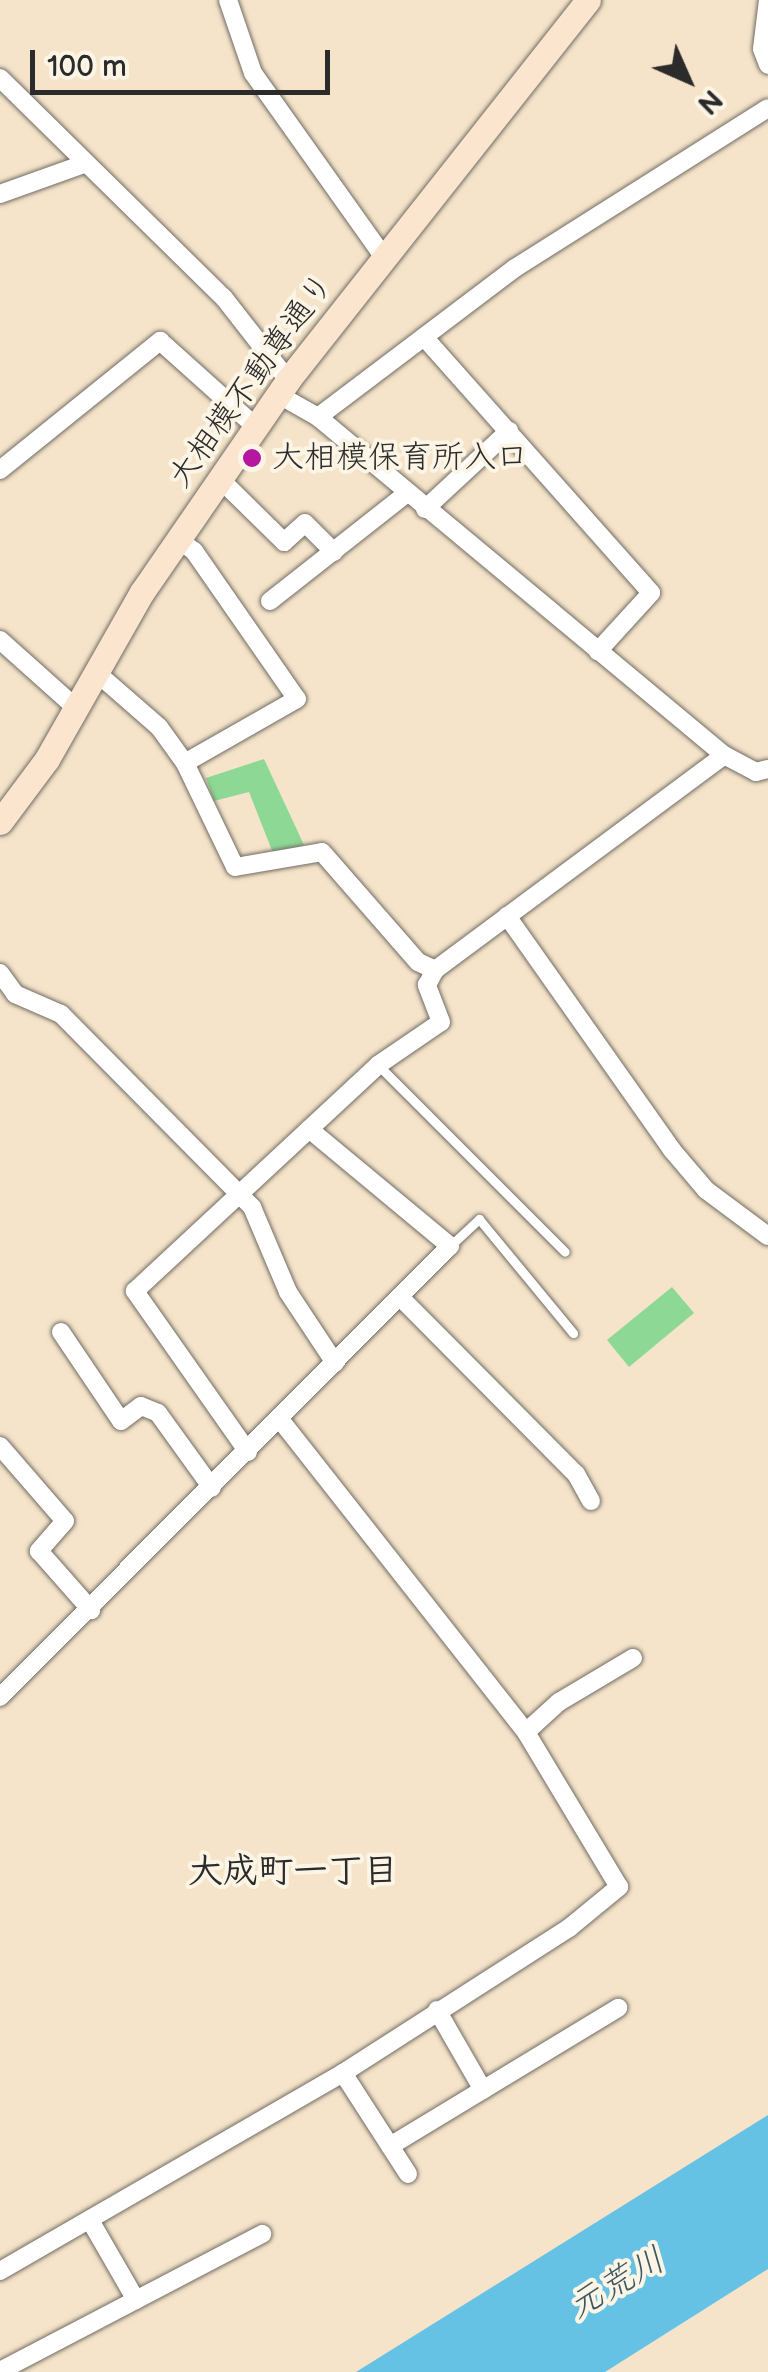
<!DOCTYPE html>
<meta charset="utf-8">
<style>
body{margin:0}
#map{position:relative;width:768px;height:2372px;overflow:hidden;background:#f5e4ca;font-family:"Balsamiq Sans","Klee One",sans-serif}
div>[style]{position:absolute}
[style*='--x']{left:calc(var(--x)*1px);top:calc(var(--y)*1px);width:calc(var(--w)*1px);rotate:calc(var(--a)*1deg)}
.green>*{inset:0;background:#8dd894}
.water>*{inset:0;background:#66c2e4}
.roads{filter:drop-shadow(0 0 2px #726c63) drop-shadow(0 0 2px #726c63)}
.lane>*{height:9px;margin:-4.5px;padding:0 4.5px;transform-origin:4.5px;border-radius:4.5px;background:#fff}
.street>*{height:18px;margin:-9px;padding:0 9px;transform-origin:9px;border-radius:9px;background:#fff}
.secondary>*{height:25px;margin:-12.5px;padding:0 12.5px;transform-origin:12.5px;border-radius:12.5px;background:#fbe5cf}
.dots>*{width:28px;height:28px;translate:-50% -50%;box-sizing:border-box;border:5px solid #fcf5e5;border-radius:50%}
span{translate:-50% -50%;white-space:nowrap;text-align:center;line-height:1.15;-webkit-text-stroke:8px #fcf5e5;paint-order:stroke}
.street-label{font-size:32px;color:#2b2b2b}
.poi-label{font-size:32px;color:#2b2b2b}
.left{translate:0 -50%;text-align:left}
.neighbourhood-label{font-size:35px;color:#2b2b2b;font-weight:700}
.water-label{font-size:35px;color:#3d5862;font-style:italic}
.north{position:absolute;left:638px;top:30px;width:100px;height:100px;-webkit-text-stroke:8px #fcf5e5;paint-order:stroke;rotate:135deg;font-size:28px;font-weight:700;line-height:40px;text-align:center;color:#2b2b2b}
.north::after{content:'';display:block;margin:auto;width:35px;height:45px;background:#2b2b2b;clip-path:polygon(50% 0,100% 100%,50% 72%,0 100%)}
.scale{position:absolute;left:30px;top:50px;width:300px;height:45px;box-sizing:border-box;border:5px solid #2b2b2b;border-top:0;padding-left:12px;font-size:30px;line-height:35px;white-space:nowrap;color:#2b2b2b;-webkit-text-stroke:8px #fcf5e5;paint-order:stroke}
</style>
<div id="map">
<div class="green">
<div style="clip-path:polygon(264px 759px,304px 845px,273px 853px,249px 792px,214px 801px,206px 778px)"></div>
<div style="clip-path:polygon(672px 1287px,694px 1313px,629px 1367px,607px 1340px)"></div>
</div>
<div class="water">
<div style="clip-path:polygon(768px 2115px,768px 2269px,605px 2372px,356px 2372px)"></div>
</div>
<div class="roads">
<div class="lane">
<div style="--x:378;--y:1065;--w:264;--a:45"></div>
<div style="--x:450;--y:1246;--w:40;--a:-43"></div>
<div style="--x:479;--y:1219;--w:148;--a:50.5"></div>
</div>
<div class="street">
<div style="--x:228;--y:0;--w:77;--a:71.1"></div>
<div style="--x:253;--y:73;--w:226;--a:54.6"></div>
<div style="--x:768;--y:0;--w:49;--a:97"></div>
<div style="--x:762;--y:49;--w:17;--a:69"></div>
<div style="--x:0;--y:78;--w:314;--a:44.5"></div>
<div style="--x:224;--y:298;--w:104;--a:52"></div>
<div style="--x:0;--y:194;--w:89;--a:-19.7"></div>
<div style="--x:424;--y:337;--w:342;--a:48.4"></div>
<div style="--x:651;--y:593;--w:79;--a:132.4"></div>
<div style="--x:279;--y:395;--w:45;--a:29.4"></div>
<div style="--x:318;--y:417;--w:528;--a:39.78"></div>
<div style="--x:724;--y:755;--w:36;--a:28"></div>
<div style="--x:756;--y:772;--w:12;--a:-14"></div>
<div style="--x:318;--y:417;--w:247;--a:-37.1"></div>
<div style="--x:515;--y:268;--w:299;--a:-32.3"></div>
<div style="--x:0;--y:470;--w:206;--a:-38.9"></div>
<div style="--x:160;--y:341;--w:130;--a:41.9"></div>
<div style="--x:220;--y:479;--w:90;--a:44.5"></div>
<div style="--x:284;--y:542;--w:28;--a:-42"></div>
<div style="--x:305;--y:523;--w:41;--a:45"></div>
<div style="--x:425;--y:509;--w:115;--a:-42.9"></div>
<div style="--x:177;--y:539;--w:21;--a:35"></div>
<div style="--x:194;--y:551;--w:180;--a:55.2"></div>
<div style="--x:297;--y:699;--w:129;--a:150.3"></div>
<div style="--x:270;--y:601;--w:173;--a:-38.2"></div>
<div style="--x:0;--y:640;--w:102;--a:41.8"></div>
<div style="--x:97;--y:673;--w:82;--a:41.1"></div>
<div style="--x:159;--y:727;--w:44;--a:54.2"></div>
<div style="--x:185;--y:763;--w:115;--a:64.3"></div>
<div style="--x:235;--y:867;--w:88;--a:-9.8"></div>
<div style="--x:322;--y:852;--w:146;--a:48.9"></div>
<div style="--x:418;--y:962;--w:19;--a:25"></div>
<div style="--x:507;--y:916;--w:286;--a:54.8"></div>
<div style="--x:672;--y:1150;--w:52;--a:49.6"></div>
<div style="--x:706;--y:1190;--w:77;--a:36.6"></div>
<div style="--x:0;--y:973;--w:26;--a:54"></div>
<div style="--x:15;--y:994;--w:50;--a:23.5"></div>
<div style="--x:61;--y:1014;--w:272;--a:45.3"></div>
<div style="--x:252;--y:1207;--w:92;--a:67"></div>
<div style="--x:288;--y:1292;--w:85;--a:56.5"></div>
<div style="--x:400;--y:1297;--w:250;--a:45.2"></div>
<div style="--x:576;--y:1474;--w:31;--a:61"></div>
<div style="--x:61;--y:1332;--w:107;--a:56"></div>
<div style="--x:121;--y:1421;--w:25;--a:-37"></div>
<div style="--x:141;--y:1406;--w:18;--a:22"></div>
<div style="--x:158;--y:1413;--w:92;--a:54.2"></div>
<div style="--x:0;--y:1446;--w:99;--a:49.1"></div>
<div style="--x:65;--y:1521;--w:40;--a:131"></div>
<div style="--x:39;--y:1551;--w:79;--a:48.6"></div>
<div style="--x:248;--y:1452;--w:197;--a:-125.1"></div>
<div style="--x:135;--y:1291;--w:332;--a:-42.9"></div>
<div style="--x:378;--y:1065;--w:76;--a:-34.3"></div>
<div style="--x:441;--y:1022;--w:40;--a:-111"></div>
<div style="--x:427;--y:985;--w:17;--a:-62"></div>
<div style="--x:435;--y:970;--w:360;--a:-36.6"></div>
<div style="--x:0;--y:1697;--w:637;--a:-45.06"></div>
<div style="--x:450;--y:1246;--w:183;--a:-140.3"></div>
<div style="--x:526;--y:1732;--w:45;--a:-42.3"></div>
<div style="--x:559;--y:1702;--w:86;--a:-30.7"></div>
<div style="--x:437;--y:2010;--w:92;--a:60.1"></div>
<div style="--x:343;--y:2073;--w:120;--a:57.2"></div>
<div style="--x:390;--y:2146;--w:267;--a:-31.2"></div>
<div style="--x:91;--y:2222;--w:90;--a:60"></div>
<div style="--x:0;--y:2271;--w:396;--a:-30"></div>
<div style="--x:343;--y:2073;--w:269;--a:-32.7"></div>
<div style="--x:569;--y:1928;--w:65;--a:-39.4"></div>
<div style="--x:619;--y:1887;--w:181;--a:-121"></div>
<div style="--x:526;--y:1732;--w:396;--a:-128.2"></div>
<div style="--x:0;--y:2371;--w:296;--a:-27.6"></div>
</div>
<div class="secondary">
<div style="--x:0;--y:822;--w:79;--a:-53.3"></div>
<div style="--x:47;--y:759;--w:192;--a:-60.4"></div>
<div style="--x:142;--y:592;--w:257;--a:-55.4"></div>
<div style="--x:288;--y:380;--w:484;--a:-51.7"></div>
</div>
</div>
<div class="dots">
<div style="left:252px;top:458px;background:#b5179e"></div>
</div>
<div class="street-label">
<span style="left:252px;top:381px;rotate:-54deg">大相模不動尊通り</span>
</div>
<div class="poi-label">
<span class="left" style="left:272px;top:458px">大相模保育所入口</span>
</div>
<div class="neighbourhood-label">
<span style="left:293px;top:1872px">大成町一丁目</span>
</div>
<div class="water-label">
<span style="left:617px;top:2284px;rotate:-30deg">元荒川</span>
</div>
<div class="north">N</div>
<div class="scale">100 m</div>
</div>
